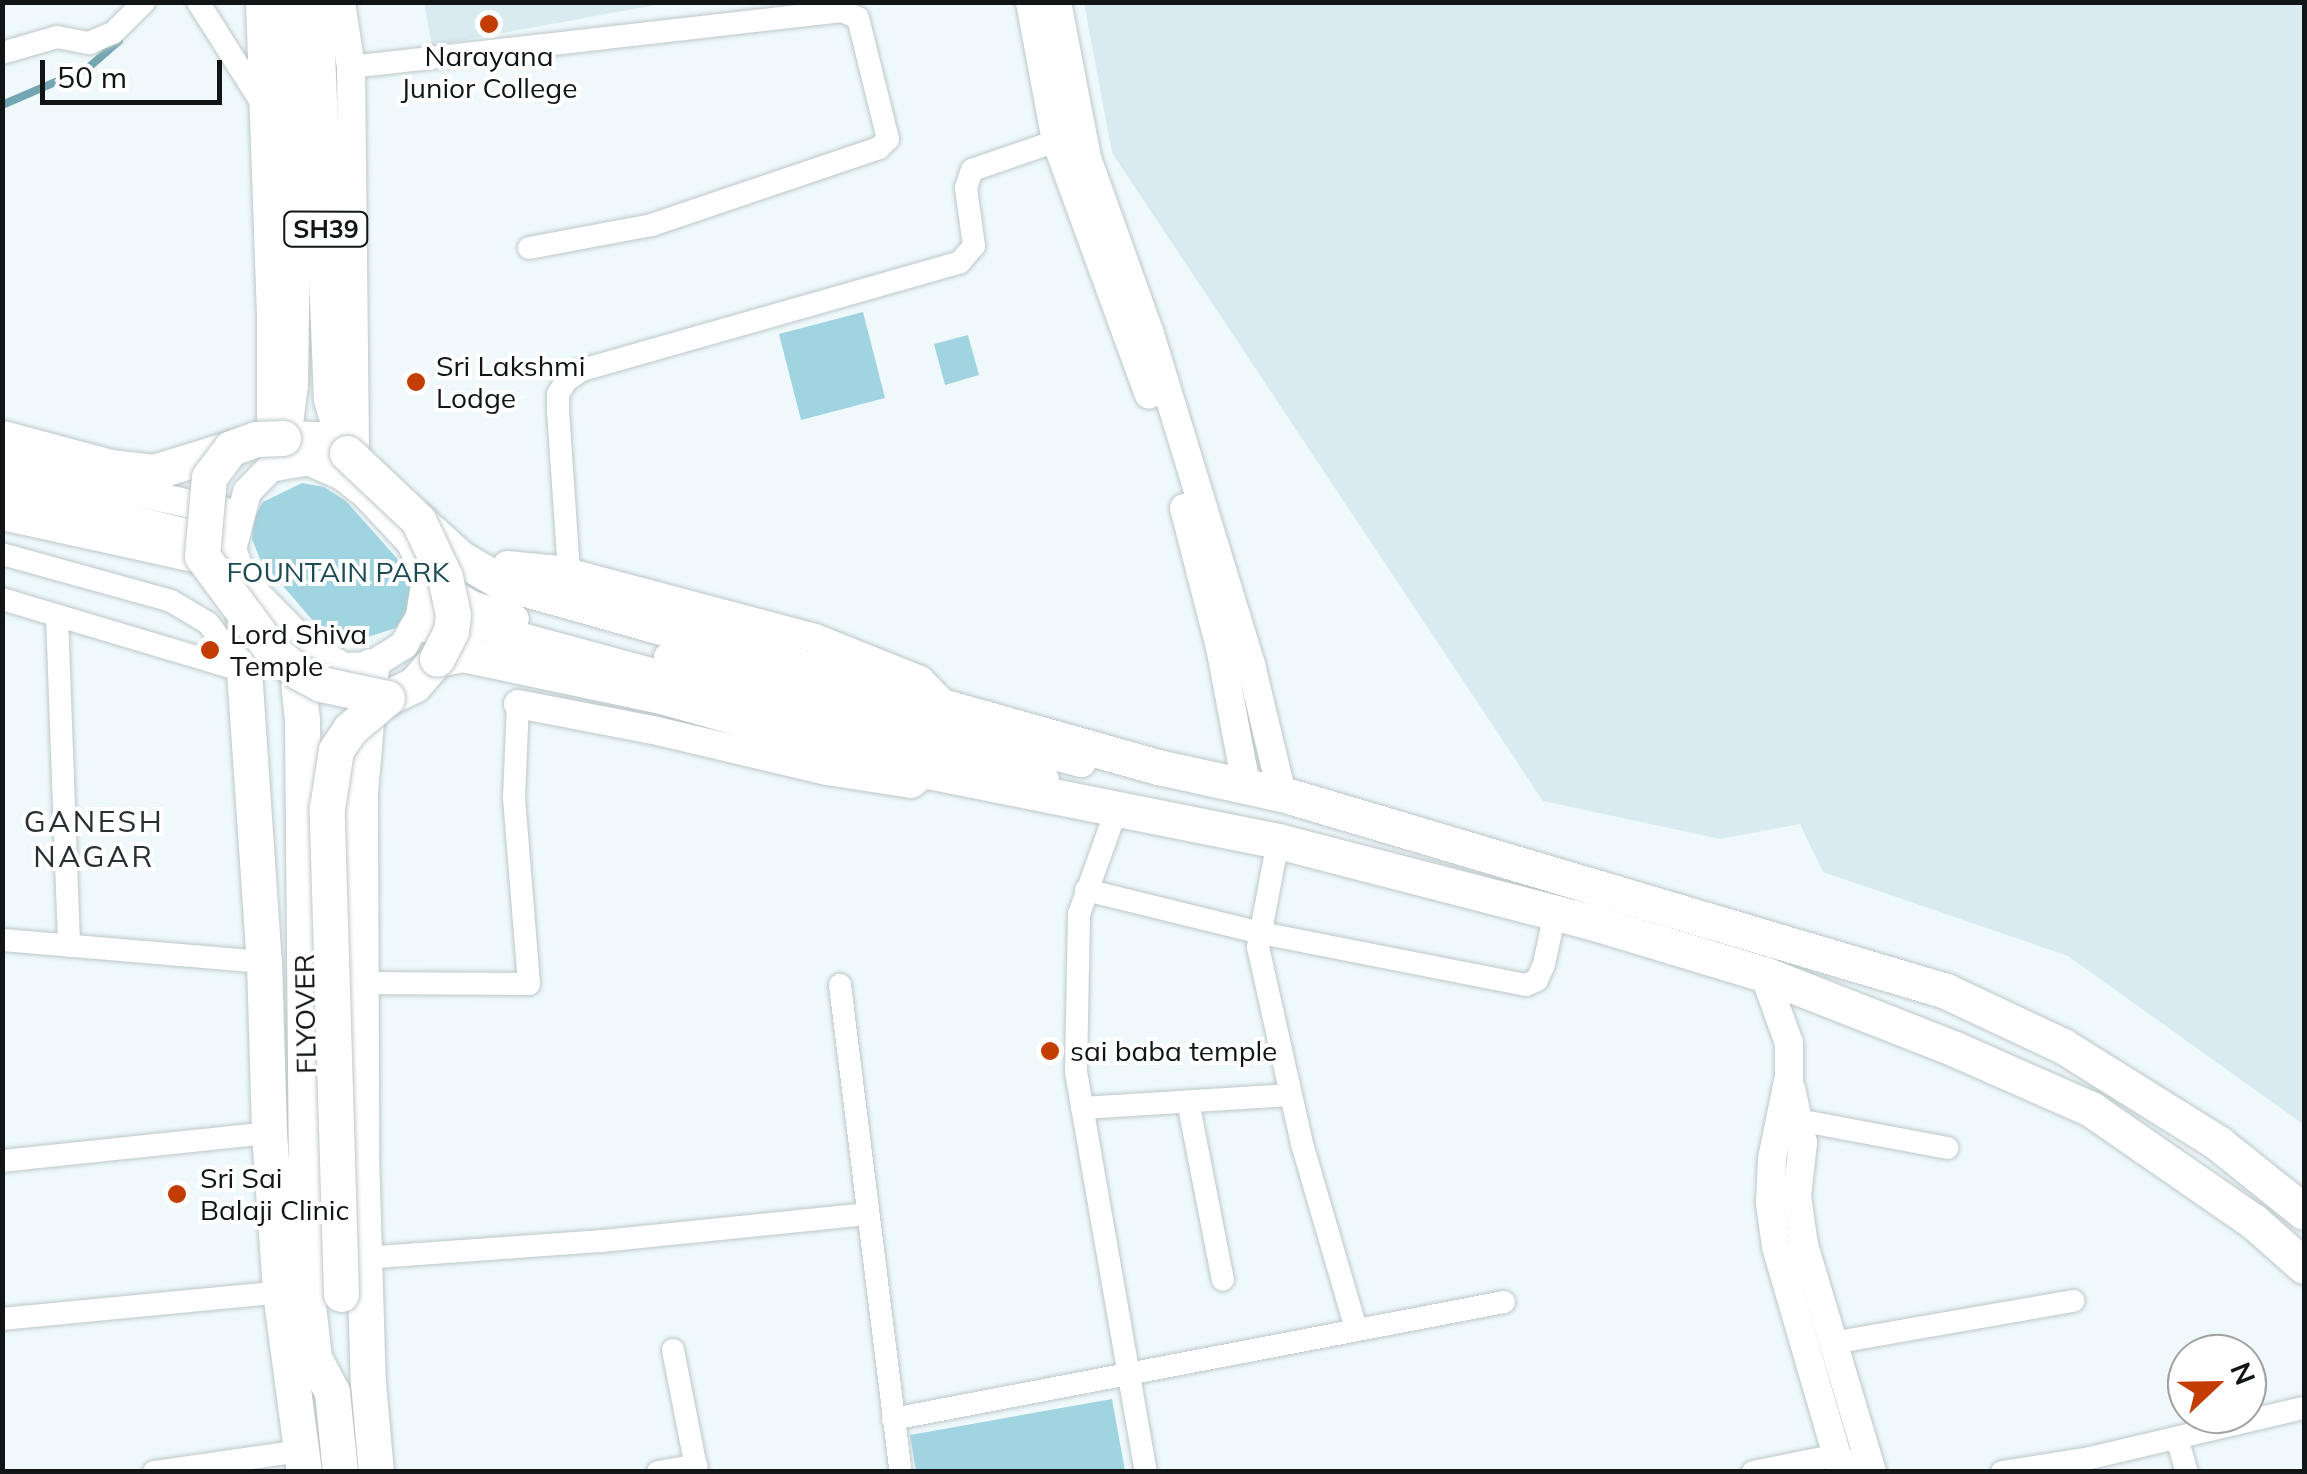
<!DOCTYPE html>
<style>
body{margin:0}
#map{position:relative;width:2307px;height:1474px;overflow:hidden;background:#eff9fc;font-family:Mulish,sans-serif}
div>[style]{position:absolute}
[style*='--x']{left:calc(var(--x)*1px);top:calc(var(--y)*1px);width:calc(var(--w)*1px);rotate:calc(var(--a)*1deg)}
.built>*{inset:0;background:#d9ebf0}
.green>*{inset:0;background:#a0d4e0}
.stream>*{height:8px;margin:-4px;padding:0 4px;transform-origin:4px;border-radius:4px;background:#73a6b1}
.roads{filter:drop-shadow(0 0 2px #bdc7c9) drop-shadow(0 0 2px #bdc7c9)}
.minor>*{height:22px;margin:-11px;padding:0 11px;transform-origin:11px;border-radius:11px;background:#fff}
.tertiary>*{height:28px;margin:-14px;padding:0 14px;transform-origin:14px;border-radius:14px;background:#fff}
.primary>*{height:35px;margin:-17.5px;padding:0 17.5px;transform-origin:17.5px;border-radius:17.5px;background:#fff}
.bridges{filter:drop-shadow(0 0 2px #bdc7c9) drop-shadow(0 0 2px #bdc7c9)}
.primary-bridge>*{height:35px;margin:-17.5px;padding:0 17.5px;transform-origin:17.5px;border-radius:17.5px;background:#fff}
.dots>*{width:28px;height:28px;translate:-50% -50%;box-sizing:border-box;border:5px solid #fff;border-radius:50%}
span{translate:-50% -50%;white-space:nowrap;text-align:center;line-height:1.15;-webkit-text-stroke:8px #fff;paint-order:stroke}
.shield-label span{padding:2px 8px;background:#fff;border:2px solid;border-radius:8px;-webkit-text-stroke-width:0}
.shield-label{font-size:25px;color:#111515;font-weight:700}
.poi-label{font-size:28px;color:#111515}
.left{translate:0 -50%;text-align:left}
.park-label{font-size:28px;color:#1d4b54}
.street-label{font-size:28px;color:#111515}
.neighbourhood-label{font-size:30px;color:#293032;letter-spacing:2.5px}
.frame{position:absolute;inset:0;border:5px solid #111515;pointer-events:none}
.north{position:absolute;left:2167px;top:1334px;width:100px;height:100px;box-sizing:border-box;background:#fff;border:2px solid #a0a1a1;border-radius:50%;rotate:68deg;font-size:28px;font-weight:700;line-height:40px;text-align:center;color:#111515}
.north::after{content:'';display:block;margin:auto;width:35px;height:45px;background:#c33c00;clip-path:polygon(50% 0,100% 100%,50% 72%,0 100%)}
.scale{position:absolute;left:40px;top:60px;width:182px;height:45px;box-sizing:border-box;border:5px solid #111515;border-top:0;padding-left:12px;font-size:30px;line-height:35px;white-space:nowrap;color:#111515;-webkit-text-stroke:8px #fff;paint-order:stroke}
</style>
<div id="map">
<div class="built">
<div style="clip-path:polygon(424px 2px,667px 2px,667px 3px,432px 46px)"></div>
<div style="clip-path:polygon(1084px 3px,2304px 3px,2304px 1125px,2068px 956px,1823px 872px,1800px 824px,1720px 839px,1543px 801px,1112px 153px)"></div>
</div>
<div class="green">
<div style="clip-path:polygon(863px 312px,885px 398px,801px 420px,779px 334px)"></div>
<div style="clip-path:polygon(968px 335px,979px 375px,945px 385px,934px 344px)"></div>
<div style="clip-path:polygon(302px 483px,324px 487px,346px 501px,402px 564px,411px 590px,409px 609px,396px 628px,349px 643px,319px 628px,260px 559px,252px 539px,254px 518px,263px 502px)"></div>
<div style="clip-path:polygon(1112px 1399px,1125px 1471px,916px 1471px,910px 1435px)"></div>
</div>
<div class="stream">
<div style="--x:2;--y:105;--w:94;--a:-23.3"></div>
<div style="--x:88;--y:68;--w:41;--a:-41.1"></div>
</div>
<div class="roads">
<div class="minor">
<div style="--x:198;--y:2;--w:122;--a:57.7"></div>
<div style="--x:2;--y:53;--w:57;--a:-16.2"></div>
<div style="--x:57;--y:37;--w:33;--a:11"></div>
<div style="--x:89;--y:43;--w:26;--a:-23"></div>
<div style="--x:113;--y:33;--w:44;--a:-45"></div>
<div style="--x:351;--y:67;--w:494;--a:-6.5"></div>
<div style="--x:842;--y:11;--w:17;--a:24"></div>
<div style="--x:858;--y:18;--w:125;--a:76.1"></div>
<div style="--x:888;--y:139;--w:13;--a:135"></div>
<div style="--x:879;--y:148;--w:240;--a:161.3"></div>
<div style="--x:652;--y:225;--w:125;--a:169.4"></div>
<div style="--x:2;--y:554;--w:175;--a:15.5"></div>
<div style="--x:171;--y:601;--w:43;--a:30.7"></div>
<div style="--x:208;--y:623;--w:56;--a:52.9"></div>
<div style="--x:569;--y:572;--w:161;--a:-93.9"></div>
<div style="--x:558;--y:411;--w:17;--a:-90"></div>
<div style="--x:558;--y:394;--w:15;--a:-58"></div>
<div style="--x:566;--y:381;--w:19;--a:-35"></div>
<div style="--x:582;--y:370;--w:393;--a:-15.9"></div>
<div style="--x:960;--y:262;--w:21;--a:-49"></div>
<div style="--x:974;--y:246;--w:59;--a:-97.9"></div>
<div style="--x:966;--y:188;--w:19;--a:-72"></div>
<div style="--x:972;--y:170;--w:89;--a:-19"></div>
<div style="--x:2;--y:599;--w:252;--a:16.6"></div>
<div style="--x:57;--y:616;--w:330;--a:87.9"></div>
<div style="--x:1117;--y:808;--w:113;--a:109.7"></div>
<div style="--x:1079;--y:914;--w:158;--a:91.1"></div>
<div style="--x:1076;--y:1072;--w:406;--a:80.1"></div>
<div style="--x:1278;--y:841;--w:108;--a:100.7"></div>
<div style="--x:1258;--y:947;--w:202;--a:77.4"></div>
<div style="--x:1302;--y:1144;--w:193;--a:73.7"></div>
<div style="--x:1086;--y:890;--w:180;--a:13.8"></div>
<div style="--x:1261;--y:933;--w:270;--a:11.1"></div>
<div style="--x:1526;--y:985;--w:12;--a:-24"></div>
<div style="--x:1537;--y:980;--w:17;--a:-66"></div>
<div style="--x:1544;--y:964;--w:52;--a:-77.8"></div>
<div style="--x:2;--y:940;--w:263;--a:4.8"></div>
<div style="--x:362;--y:983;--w:167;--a:0.3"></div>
<div style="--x:529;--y:984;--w:187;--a:-94.6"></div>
<div style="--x:514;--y:798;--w:94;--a:-87.6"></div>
<div style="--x:840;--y:985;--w:491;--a:82.9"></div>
<div style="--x:1188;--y:1102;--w:181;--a:78.9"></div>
<div style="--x:1082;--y:1108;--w:209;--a:-3.6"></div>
<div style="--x:1798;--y:1120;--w:152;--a:10.6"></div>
<div style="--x:2;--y:1161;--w:268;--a:-6"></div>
<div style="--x:364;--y:1258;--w:239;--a:-4.1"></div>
<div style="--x:602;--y:1241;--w:266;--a:-5.8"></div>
<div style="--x:2;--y:1319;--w:279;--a:-5.5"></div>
<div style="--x:1832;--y:1343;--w:245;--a:-9.9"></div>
<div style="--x:673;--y:1350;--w:124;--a:78.9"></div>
<div style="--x:893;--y:1419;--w:622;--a:-10.84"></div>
<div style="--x:2177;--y:1438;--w:35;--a:74"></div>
<div style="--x:154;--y:1472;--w:148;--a:-8.2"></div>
<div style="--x:658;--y:1472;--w:39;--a:-10"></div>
<div style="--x:1753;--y:1472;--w:86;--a:-11.4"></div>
<div style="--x:1837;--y:1455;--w:16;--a:30"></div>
<div style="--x:2002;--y:1472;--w:89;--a:-9"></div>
<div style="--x:2090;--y:1458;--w:220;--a:-13.2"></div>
</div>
<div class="tertiary">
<div style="--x:260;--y:2;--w:308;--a:88"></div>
<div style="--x:271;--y:310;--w:132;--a:90"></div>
<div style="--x:341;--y:2;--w:66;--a:81.3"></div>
<div style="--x:351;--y:67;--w:378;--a:89.4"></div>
<div style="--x:1030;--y:2;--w:141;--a:79.4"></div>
<div style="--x:1056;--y:141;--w:270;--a:69.9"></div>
<div style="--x:1057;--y:2;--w:159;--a:79.1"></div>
<div style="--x:1087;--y:158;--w:187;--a:70.3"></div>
<div style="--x:1150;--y:334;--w:346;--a:73"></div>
<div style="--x:1251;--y:665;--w:133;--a:76.5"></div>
<div style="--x:308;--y:461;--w:37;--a:24"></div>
<div style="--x:342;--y:476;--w:29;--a:38"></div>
<div style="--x:365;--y:494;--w:67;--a:46.8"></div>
<div style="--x:411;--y:543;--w:38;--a:67"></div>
<div style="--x:426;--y:578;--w:38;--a:99"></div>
<div style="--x:420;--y:616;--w:33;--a:119"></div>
<div style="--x:404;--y:645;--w:39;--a:148"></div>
<div style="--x:371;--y:666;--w:27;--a:178"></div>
<div style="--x:344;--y:667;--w:40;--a:-150.3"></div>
<div style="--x:309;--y:647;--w:91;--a:-134.6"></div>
<div style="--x:245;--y:582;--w:35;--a:-112"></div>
<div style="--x:232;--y:550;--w:60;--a:-75.5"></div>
<div style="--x:247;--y:492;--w:33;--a:-46"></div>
<div style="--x:270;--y:468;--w:39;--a:-10"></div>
<div style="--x:2;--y:462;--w:229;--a:12.6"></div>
<div style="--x:2;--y:487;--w:227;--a:14"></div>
<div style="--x:1184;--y:508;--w:144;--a:75.5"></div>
<div style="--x:1220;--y:647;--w:139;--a:79.3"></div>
<div style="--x:507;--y:565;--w:52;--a:5.5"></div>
<div style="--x:559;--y:570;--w:265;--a:14.9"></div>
<div style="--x:815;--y:638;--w:113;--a:21.8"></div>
<div style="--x:920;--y:680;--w:32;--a:46"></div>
<div style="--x:426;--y:578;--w:53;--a:30.4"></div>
<div style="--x:472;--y:605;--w:45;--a:18"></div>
<div style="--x:413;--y:628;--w:72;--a:-0.8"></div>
<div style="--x:485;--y:627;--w:580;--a:15.19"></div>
<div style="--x:668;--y:657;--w:427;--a:14.4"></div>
<div style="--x:518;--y:704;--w:137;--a:10.9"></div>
<div style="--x:653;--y:730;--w:179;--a:13.3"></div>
<div style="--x:827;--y:771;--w:85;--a:8.8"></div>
<div style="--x:911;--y:784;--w:21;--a:-37"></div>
<div style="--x:1764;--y:974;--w:73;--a:70.1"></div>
<div style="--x:1789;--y:1043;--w:33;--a:90"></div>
<div style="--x:1789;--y:1076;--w:85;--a:101.6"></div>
<div style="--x:1772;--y:1159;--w:44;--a:92.6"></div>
<div style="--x:1770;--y:1203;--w:44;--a:82.2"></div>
<div style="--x:1776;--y:1247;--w:234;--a:73.7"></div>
<div style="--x:1791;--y:1088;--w:56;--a:77.7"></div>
<div style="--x:1803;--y:1143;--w:53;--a:96.5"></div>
<div style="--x:1797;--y:1196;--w:49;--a:81.9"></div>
<div style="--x:1804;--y:1245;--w:237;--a:73.3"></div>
</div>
<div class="primary">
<div style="--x:284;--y:2;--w:240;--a:88.1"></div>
<div style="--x:292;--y:242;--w:142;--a:90.8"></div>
<div style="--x:290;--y:384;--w:54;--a:97.4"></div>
<div style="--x:283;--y:438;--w:38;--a:2"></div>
<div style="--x:321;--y:439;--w:30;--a:28"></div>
<div style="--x:315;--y:2;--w:397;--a:87.7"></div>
<div style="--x:331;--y:399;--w:56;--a:73.5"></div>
<div style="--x:2;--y:438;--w:112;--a:15"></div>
<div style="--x:110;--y:467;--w:44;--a:6.5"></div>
<div style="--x:154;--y:472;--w:81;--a:-17.3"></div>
<div style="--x:2;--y:512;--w:205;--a:12.4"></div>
<div style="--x:418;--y:520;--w:57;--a:42.1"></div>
<div style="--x:460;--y:558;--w:48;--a:30.3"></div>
<div style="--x:501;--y:582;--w:683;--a:15.73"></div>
<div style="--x:1158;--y:767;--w:127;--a:12.3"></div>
<div style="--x:1282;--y:794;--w:693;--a:16.52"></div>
<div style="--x:1946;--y:991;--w:129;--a:25.2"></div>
<div style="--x:2063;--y:1046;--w:183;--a:32"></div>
<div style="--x:2218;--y:1143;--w:110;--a:38.7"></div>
<div style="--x:245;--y:582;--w:89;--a:90.6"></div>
<div style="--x:244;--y:671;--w:292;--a:86.1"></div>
<div style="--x:264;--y:962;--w:171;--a:88.3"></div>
<div style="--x:269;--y:1133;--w:159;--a:86"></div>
<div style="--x:280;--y:1292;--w:182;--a:82.4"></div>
<div style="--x:371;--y:666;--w:127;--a:95"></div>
<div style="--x:360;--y:793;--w:360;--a:89.8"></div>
<div style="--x:361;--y:1153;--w:230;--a:88.3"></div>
<div style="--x:368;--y:1383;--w:89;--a:84.9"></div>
<div style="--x:297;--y:671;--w:49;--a:84.2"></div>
<div style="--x:302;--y:720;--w:576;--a:89.5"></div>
<div style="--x:307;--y:1296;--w:62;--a:83.6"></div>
<div style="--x:314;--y:1358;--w:38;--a:62"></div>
<div style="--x:332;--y:1392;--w:80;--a:84.3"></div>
<div style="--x:387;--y:698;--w:30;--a:-26"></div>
<div style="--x:414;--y:685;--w:35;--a:-49"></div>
<div style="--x:437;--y:659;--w:25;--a:-11"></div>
<div style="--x:462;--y:654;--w:203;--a:11.9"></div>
<div style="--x:661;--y:696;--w:277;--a:15.7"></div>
<div style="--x:928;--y:771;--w:357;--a:11.3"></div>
<div style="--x:1278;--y:841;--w:320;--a:14.5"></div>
<div style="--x:1588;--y:921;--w:184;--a:16.8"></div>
<div style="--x:1764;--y:974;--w:205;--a:21.4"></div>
<div style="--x:1955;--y:1049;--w:149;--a:23.8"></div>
<div style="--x:2091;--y:1109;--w:197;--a:34.7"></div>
<div style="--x:2253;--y:1221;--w:68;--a:41.4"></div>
</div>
</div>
<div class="bridges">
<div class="primary-bridge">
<div style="--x:283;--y:438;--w:27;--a:178"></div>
<div style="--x:256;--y:439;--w:27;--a:160"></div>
<div style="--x:231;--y:448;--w:36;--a:127"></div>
<div style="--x:209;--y:477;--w:79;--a:95.1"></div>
<div style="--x:202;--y:556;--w:119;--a:53.5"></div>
<div style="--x:273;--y:652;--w:31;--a:38"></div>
<div style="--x:297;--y:671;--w:27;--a:28"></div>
<div style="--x:321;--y:684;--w:67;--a:12"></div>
<div style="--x:347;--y:453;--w:98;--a:43.3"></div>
<div style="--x:418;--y:520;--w:63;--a:64.7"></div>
<div style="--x:445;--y:577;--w:39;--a:78"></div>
<div style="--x:453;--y:615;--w:16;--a:97"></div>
<div style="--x:451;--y:631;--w:31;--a:117"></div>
<div style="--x:341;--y:1294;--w:486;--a:-91.7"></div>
<div style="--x:327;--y:808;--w:59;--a:-81.2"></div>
<div style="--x:336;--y:750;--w:25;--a:-56"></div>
<div style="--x:350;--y:729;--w:48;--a:-40"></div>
</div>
</div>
<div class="dots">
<div style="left:489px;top:24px;background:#c33c00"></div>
<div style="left:416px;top:382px;background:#c33c00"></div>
<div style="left:210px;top:650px;background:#c33c00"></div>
<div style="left:1050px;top:1051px;background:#c33c00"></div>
<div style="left:177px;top:1194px;background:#c33c00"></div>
</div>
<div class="shield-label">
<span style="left:326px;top:229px">SH39</span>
</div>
<div class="poi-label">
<span style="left:489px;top:72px">Narayana<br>Junior College</span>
<span class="left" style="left:436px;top:382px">Sri Lakshmi<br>Lodge</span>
<span class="left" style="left:230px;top:650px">Lord Shiva<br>Temple</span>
<span class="left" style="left:1070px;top:1051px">sai baba temple</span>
<span class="left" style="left:200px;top:1194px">Sri Sai<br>Balaji Clinic</span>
</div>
<div class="park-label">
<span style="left:338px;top:572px">FOUNTAIN PARK</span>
</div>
<div class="street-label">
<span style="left:305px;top:1014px;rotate:-91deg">FLYOVER</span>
</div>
<div class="neighbourhood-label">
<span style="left:94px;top:838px">GANESH<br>NAGAR</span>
</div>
<div class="frame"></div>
<div class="north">N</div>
<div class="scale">50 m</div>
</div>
